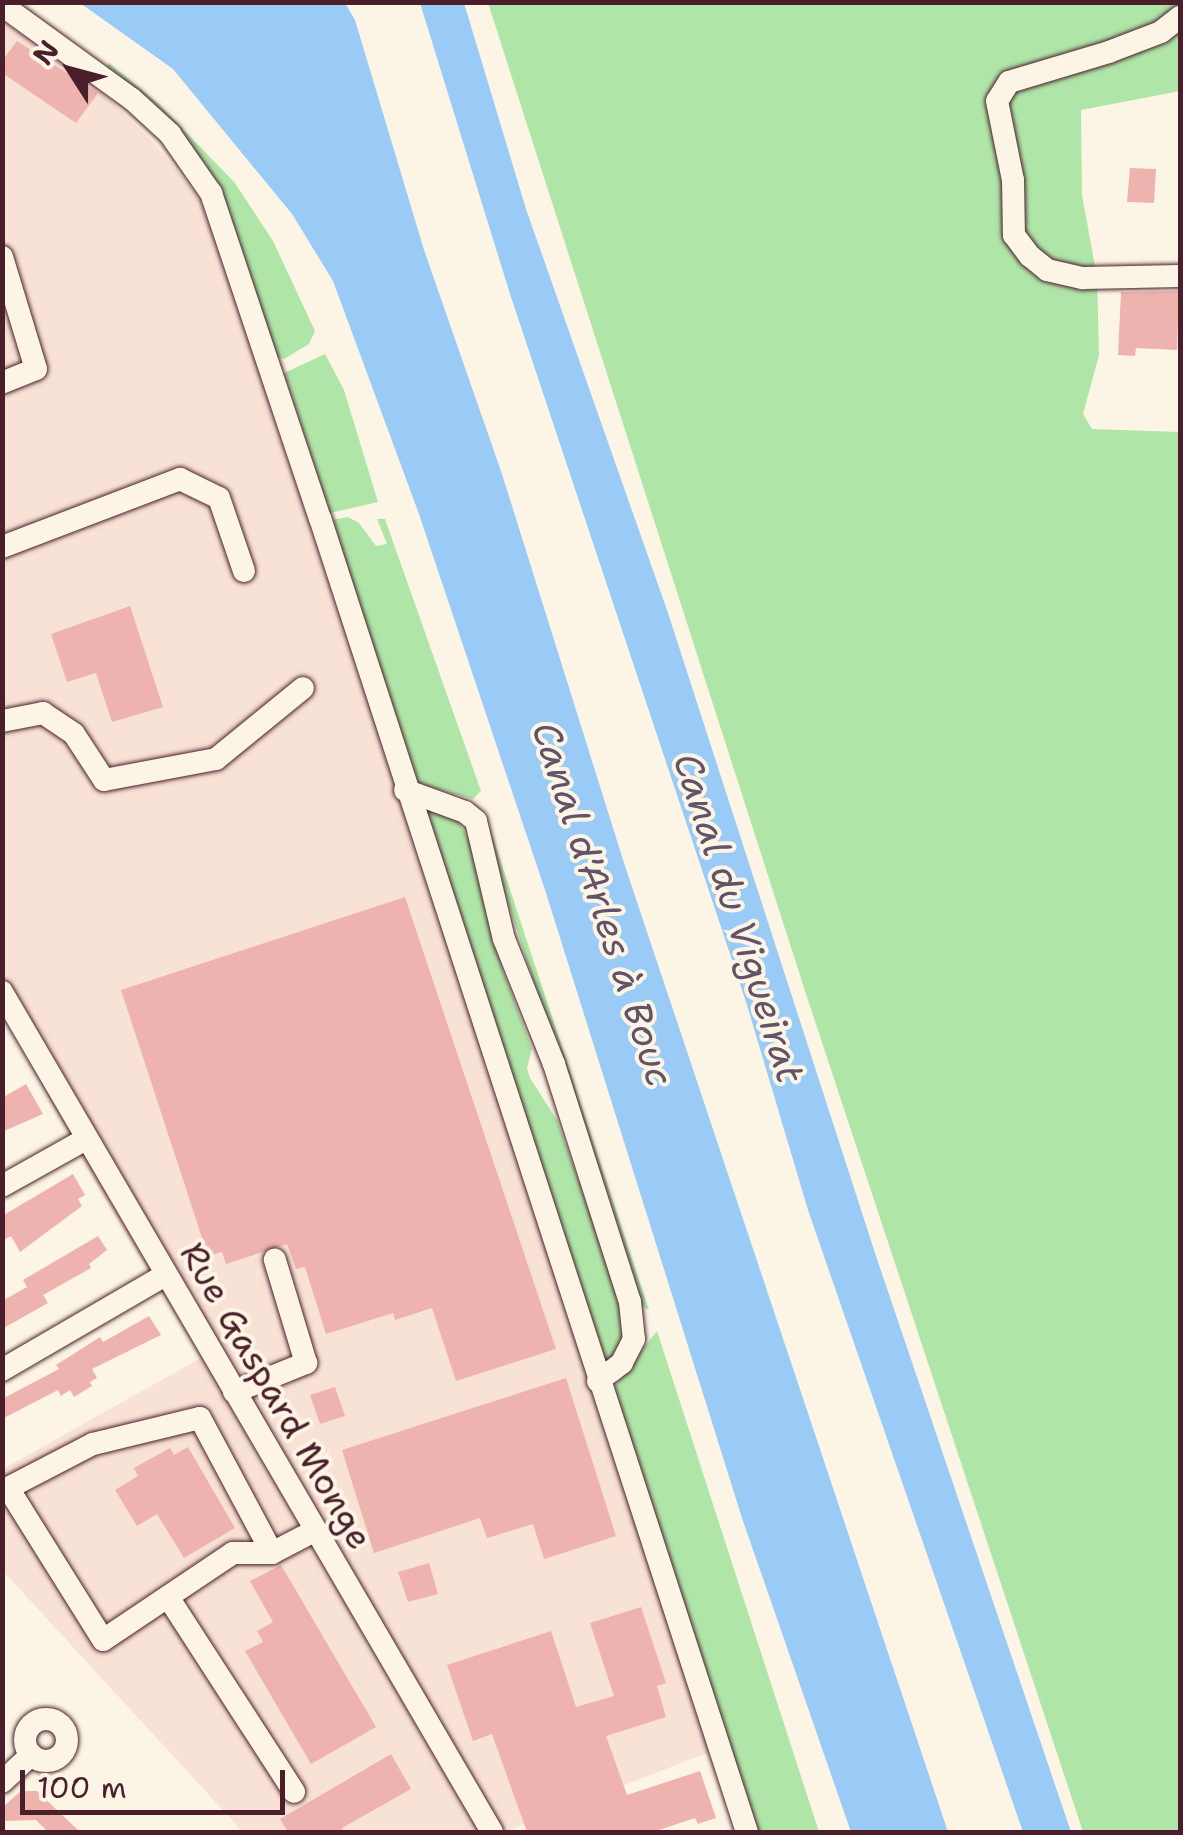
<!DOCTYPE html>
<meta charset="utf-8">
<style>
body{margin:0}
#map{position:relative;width:1183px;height:1835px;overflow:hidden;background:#fcf5e5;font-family:"Shantell Sans",sans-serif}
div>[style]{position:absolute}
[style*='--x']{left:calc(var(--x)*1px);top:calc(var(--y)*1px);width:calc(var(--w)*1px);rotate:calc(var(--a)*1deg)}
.built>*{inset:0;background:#f8e1d5}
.green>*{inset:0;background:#afe6a8}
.water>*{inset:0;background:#9acbf7}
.building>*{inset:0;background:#eeb3af}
.roads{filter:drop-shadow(0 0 2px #4a1f2b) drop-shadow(0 0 2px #4a1f2b)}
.minor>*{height:22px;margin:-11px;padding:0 11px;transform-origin:11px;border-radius:11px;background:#fcf5e5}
.minor>.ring{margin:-11px;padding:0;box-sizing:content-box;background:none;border:22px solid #fcf5e5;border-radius:50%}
span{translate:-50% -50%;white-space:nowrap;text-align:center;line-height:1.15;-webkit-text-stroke:8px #fcf5e5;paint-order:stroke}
.street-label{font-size:35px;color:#4a1f2b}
.water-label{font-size:38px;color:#625368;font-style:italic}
.frame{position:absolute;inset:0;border:5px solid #4a1f2b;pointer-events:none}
.north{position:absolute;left:20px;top:20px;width:100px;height:100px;-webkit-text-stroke:8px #fcf5e5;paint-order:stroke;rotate:306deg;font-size:28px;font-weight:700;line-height:40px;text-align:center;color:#4a1f2b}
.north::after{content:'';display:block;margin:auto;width:35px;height:45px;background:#4a1f2b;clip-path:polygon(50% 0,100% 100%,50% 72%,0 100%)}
.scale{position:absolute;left:20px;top:1770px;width:265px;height:45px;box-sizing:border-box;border:5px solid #4a1f2b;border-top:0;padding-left:12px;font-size:30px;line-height:35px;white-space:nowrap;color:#4a1f2b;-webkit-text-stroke:8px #fcf5e5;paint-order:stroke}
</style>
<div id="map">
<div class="built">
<div style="clip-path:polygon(3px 23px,85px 76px,151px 140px,198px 196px,239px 292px,315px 541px,712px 1751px,504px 1832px,243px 1832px,3px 1571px,3px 1469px,201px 1358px,87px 1168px,3px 1013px)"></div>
</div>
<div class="green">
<div style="clip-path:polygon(488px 3px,1180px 3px,1180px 91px,1081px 110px,1082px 195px,1097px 277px,1099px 355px,1083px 414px,1092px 429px,1180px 432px,1180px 1832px,1083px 1832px,806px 994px)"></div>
<div style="clip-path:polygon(109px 63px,158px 103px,235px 183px,273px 241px,315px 331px,309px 344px,284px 359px,276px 357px,218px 198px,104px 74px)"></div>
<div style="clip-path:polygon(325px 354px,344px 390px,378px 502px,330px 513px,284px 373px)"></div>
<div style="clip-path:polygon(348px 517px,359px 523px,376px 546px,387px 544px,377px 519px,385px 519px,481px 791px,473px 799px,414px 783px,332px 520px)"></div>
<div style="clip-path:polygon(421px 807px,458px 821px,474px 848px,496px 921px,501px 965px,532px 1049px,527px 1068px,530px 1078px,557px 1120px,623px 1306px,623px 1354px,603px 1366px)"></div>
<div style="clip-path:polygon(487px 820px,649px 1310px,638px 1304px,482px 822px)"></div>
<div style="clip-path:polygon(657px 1331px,819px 1832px,753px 1832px,611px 1396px,623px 1373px)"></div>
</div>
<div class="water">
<div style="clip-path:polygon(80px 3px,345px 3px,355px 20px,424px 250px,502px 474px,624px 863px,948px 1832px,851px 1832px,742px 1518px,546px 893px,419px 514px,333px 281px,292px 214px,173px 69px)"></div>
<div style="clip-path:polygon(420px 3px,464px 3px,526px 209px,668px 613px,875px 1253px,1071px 1832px,1023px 1832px,808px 1210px,747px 1005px,510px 294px)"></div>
</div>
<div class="building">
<div style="clip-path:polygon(17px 41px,98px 93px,76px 123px,2px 73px,2px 61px)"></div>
<div style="clip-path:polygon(1130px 168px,1156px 169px,1154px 203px,1127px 202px)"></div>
<div style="clip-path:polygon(1179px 291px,1177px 350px,1136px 348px,1135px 356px,1118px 355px,1121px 292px)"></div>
<div style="clip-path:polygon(130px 606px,163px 707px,112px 722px,96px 673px,67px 682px,51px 634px)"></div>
<div style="clip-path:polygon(405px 897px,556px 1349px,456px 1381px,432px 1308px,395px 1320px,393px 1313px,326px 1334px,305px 1267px,296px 1269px,287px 1244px,226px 1264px,222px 1252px,208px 1256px,121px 990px)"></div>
<div style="clip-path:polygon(26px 1084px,43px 1114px,2px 1132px,2px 1098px)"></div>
<div style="clip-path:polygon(73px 1174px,85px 1195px,78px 1199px,82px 1206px,20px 1252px,11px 1236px,2px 1241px,2px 1216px)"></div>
<div style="clip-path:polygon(98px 1236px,107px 1250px,89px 1264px,91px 1268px,43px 1295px,48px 1303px,2px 1329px,2px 1301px,27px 1287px,23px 1280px)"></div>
<div style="clip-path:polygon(149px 1316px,161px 1335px,92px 1369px,97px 1378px,90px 1382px,92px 1386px,74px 1397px,70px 1390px,61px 1396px,58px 1390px,2px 1419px,2px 1399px,59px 1369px,56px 1365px,100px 1337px,103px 1342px)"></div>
<div style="clip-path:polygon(566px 1378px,616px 1536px,544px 1559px,533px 1524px,487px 1538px,480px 1518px,374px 1553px,342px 1450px)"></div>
<div style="clip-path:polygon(335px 1387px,345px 1416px,320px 1424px,310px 1395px)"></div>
<div style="clip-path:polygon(188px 1447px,235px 1528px,184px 1558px,157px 1514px,137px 1526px,115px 1490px,138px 1476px,134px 1468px,170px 1448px,174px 1455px)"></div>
<div style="clip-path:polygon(429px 1563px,438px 1594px,408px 1602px,398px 1572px)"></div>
<div style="clip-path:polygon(281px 1565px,376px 1727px,311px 1764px,245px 1651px,263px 1642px,257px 1631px,273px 1622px,250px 1581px)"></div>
<div style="clip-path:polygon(641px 1607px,666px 1683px,657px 1686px,666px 1717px,606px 1736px,627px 1795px,700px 1771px,716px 1818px,698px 1824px,695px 1818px,653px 1832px,527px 1832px,492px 1734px,473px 1741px,447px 1665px,551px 1631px,576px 1707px,614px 1696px,590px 1623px)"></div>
<div style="clip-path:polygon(391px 1754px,411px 1789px,342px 1828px,344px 1832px,288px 1832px,280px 1819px)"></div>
<div style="clip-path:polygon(21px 1791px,37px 1791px,80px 1832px,48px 1832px,36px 1820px,4px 1821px,4px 1806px)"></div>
</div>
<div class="roads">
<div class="minor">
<div style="--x:2;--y:5;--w:160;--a:35.9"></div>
<div style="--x:132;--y:99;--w:52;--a:42.6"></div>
<div style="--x:170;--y:134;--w:72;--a:55.2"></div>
<div style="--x:211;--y:193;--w:343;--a:71.5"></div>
<div style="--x:320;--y:518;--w:1382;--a:72"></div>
<div style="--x:1180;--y:17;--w:24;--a:142"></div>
<div style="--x:1161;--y:32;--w:56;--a:159"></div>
<div style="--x:1109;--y:52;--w:104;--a:163.3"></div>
<div style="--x:1009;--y:82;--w:22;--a:122"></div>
<div style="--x:997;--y:101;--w:81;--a:78.6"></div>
<div style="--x:1013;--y:180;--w:55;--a:89"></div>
<div style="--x:1014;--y:235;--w:26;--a:53"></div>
<div style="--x:1030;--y:256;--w:22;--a:39"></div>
<div style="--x:1047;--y:270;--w:37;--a:13"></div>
<div style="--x:1083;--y:278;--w:97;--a:-1.2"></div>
<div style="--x:2;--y:257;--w:117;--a:73.1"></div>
<div style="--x:36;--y:369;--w:37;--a:158"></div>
<div style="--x:2;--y:547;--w:191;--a:-20.9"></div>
<div style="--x:180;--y:479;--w:43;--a:26"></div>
<div style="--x:219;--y:498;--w:77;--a:71.1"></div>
<div style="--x:2;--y:721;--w:42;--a:-11"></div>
<div style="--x:43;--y:713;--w:37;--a:34"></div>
<div style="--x:74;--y:734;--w:55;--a:56.9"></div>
<div style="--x:104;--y:780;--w:114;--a:-10.6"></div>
<div style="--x:216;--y:759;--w:112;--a:-39.2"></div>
<div style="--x:405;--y:790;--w:64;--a:20.1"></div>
<div style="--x:465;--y:812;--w:14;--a:39"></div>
<div style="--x:476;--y:821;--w:121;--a:76.7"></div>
<div style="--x:504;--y:939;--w:135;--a:68.2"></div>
<div style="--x:554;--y:1064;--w:250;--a:72.3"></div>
<div style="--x:630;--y:1302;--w:37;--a:84"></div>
<div style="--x:634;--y:1339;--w:27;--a:117"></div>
<div style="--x:622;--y:1363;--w:30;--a:143"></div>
<div style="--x:2;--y:992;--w:972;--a:59.74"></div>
<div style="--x:2;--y:1186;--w:96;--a:-29.2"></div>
<div style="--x:2;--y:1370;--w:189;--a:-30.2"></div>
<div style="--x:234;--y:1392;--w:78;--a:-21.9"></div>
<div style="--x:306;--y:1363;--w:108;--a:-106.8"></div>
<div style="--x:272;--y:1553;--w:39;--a:180"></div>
<div style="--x:233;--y:1553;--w:156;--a:146.2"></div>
<div style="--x:103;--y:1640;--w:179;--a:-122"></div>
<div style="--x:8;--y:1488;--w:96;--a:-27.4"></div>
<div style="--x:93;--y:1444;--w:110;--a:-13.7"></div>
<div style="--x:200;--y:1418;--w:153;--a:61.9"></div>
<div style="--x:272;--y:1553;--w:47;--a:-27.6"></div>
<div style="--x:168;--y:1597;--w:232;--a:57.1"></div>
<div class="ring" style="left:25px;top:1719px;width:20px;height:20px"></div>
<div style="--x:2;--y:1782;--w:40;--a:-43"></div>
</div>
</div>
<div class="street-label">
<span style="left:276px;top:1396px;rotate:60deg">Rue Gaspard Monge</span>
</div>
<div class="water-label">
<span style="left:603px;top:904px;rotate:72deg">Canal d'Arles à Bouc</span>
<span style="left:739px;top:918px;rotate:72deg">Canal du Vigueirat</span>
</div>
<div class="frame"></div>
<div class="north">N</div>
<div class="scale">100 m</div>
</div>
